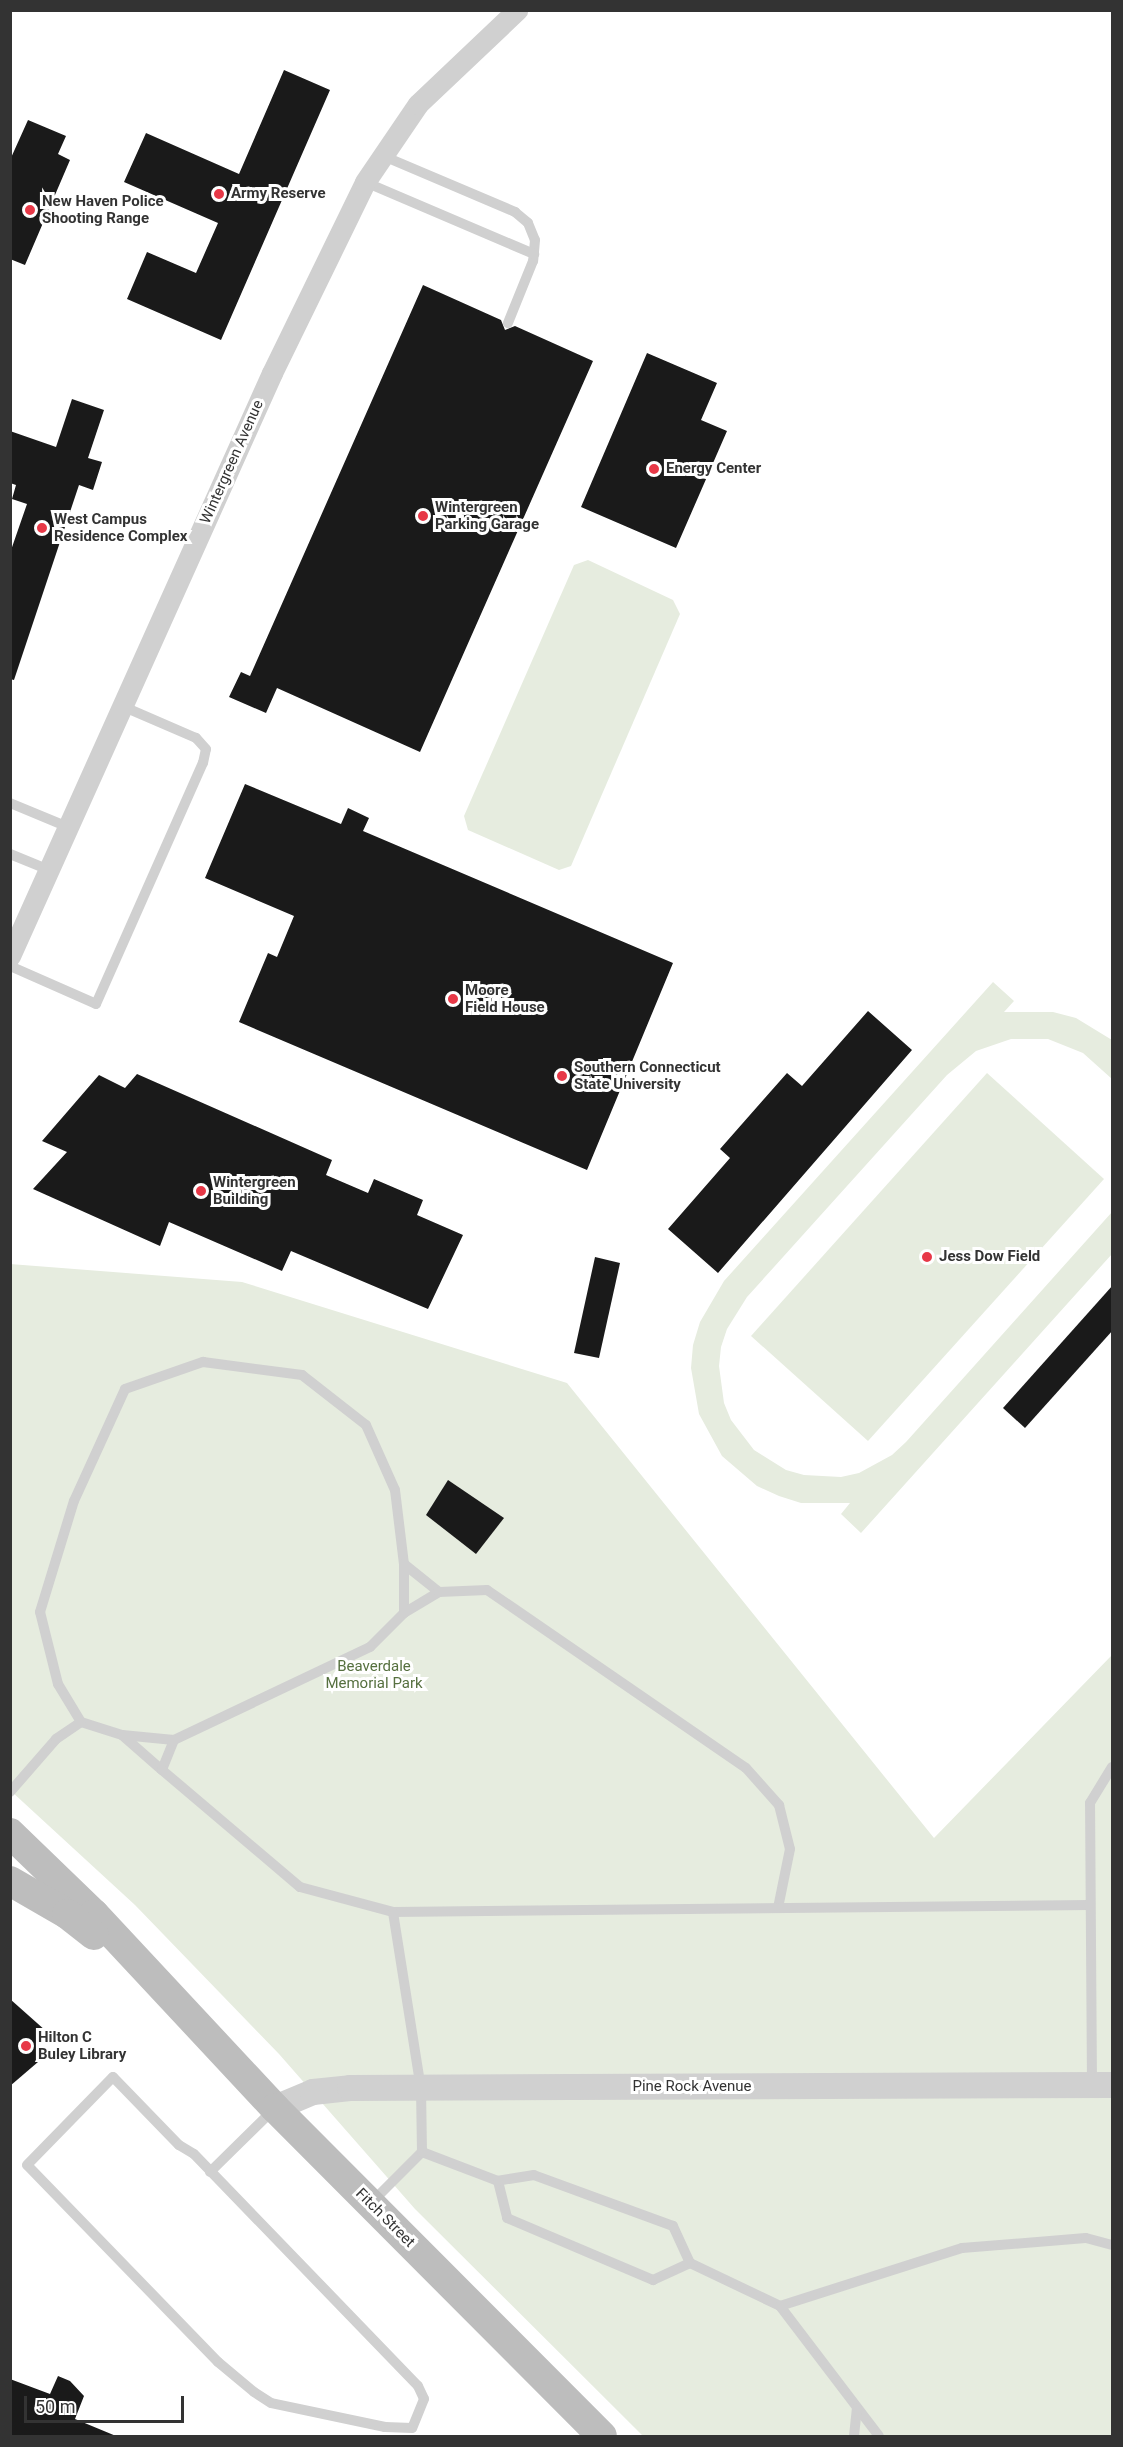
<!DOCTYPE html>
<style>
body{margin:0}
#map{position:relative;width:1123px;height:2447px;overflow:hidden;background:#fff;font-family:Roboto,sans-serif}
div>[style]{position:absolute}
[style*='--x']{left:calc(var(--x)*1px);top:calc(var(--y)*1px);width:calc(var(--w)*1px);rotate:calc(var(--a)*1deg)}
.green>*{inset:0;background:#e6ecdf}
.building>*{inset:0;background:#1a1a1a}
.service>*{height:10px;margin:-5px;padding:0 5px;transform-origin:5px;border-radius:5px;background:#d0d0d0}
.minor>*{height:21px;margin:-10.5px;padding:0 10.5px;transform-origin:10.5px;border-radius:10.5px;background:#d0d0d0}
.tertiary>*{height:26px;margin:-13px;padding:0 13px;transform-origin:13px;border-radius:13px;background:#d0d0d0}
.secondary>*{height:30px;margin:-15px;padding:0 15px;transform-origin:15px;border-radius:15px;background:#bdbdbd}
.dots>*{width:16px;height:16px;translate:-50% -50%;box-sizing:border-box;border:3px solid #fff;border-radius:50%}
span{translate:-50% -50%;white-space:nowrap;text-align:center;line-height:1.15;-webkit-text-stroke:6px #fff;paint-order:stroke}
.poi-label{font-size:15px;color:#333;font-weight:700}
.left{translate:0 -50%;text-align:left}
.street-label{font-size:15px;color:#333}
.park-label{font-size:15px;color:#56703f}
.frame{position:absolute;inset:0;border:12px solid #333;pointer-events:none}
.scale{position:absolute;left:24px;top:2396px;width:160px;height:27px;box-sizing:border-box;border:3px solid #333;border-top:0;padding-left:8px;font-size:18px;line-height:21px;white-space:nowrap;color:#333;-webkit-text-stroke:4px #fff;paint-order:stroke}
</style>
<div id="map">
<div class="green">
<div style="clip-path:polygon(588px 560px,673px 600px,680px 614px,571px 866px,559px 870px,468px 830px,464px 816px,574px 565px)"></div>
<div style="clip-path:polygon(993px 982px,1014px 1001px,1004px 1012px,1053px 1012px,1076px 1018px,1112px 1040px,1112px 1079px,1083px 1053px,1048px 1039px,1011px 1039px,976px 1051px,947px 1075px,747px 1297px,727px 1329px,721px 1347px,719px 1366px,724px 1403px,731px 1420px,754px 1450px,786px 1470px,804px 1475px,841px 1477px,859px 1473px,892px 1455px,906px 1442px,1112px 1212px,1112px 1254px,861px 1533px,841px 1514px,850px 1503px,801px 1503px,779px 1496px,757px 1486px,722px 1456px,699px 1414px,691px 1368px,693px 1345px,700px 1322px,724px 1281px)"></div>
<div style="clip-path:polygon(987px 1073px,1104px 1179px,868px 1441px,751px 1336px)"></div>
<div style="clip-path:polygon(10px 1264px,242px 1282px,567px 1383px,934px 1838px,1112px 1655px,1112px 2436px,643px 2436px,415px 2209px,279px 2054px,135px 1905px,11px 1791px)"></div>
</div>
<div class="building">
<div style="clip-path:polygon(284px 70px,330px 90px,221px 340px,127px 299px,147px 252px,196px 273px,218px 223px,124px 182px,146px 133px,239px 174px)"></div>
<div style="clip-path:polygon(28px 120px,66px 136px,58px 154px,70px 160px,25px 265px,10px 259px,10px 160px)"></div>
<div style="clip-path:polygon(423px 285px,501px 320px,505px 330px,515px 326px,593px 361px,420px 752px,277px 688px,266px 713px,229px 697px,241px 672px,250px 676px)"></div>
<div style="clip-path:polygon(647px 353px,717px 383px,701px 420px,727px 431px,676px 548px,581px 507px)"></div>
<div style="clip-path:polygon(72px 399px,104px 410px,88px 458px,102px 462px,93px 490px,79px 485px,14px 680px,10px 679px,10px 553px,27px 504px,12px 499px,16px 485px,10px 483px,10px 431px,56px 447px)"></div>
<div style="clip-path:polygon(245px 784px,341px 824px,348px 808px,369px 818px,363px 831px,673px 963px,587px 1170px,239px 1022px,268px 953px,277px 957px,294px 916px,205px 878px)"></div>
<div style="clip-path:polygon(868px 1011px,912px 1050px,718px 1273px,668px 1229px,730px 1158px,720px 1149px,787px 1073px,802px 1086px)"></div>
<div style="clip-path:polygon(137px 1074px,332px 1160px,326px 1175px,368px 1193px,374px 1179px,423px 1200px,417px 1215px,463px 1235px,428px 1309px,291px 1251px,282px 1271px,169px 1222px,160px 1246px,33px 1189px,67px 1152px,42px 1141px,99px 1075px,125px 1088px)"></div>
<div style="clip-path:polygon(595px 1257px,620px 1263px,599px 1358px,574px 1353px)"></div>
<div style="clip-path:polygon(1113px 1285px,1113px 1330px,1025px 1428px,1003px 1408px)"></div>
<div style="clip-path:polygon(448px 1480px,504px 1518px,476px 1554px,426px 1515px)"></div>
<div style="clip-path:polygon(10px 1999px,46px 2031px,38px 2062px,10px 2086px)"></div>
<div style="clip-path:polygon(58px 2376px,70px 2381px,84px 2396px,75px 2419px,116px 2436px,10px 2436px,10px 2379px,50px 2394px)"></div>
</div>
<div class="service">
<div style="--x:381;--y:155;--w:146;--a:23"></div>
<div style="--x:515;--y:212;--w:17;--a:40"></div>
<div style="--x:528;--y:223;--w:18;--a:68"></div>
<div style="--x:535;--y:240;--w:21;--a:95"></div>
<div style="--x:533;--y:261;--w:67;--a:112"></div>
<div style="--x:365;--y:182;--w:184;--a:23.1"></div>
<div style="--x:10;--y:803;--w:63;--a:22.5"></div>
<div style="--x:10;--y:854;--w:42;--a:22.3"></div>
<div style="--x:10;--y:966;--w:94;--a:23.8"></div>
<div style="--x:96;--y:1004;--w:264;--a:-66.1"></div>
<div style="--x:203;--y:763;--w:14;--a:-78"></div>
<div style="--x:206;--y:749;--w:15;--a:-132"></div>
<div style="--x:196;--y:738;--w:81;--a:-156.6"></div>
<div style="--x:203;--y:1362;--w:100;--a:7.5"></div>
<div style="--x:302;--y:1375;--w:81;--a:38"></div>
<div style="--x:366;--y:1425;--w:71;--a:66"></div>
<div style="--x:395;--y:1490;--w:75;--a:83.1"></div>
<div style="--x:404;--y:1564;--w:49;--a:90"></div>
<div style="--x:404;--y:1613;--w:48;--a:135"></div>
<div style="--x:370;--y:1647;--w:217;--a:154.6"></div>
<div style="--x:174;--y:1740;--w:52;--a:-174.5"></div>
<div style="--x:122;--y:1735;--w:43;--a:-162.4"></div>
<div style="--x:81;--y:1722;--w:44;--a:-121.2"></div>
<div style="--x:58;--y:1684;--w:74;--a:-104"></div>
<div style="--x:40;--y:1612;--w:116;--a:-73"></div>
<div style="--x:74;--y:1501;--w:123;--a:-65.5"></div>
<div style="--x:125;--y:1389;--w:83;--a:-19.1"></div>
<div style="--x:404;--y:1564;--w:45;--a:38.7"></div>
<div style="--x:404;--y:1613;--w:41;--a:-31"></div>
<div style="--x:439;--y:1592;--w:48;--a:-2.4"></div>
<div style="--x:487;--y:1590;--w:314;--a:34.5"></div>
<div style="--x:746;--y:1768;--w:50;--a:48.3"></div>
<div style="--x:779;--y:1805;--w:45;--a:76"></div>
<div style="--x:790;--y:1849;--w:60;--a:101.5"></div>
<div style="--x:122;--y:1735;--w:53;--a:41.2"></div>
<div style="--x:174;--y:1740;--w:32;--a:112"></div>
<div style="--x:162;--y:1770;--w:181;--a:40.3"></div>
<div style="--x:300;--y:1887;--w:96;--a:15"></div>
<div style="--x:393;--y:1912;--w:697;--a:-0.58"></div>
<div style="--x:10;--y:1792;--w:70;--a:-49"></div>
<div style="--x:56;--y:1739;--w:30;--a:-34"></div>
<div style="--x:113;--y:2077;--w:95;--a:45.9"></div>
<div style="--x:179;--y:2145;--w:17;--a:31"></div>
<div style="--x:194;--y:2154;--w:322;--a:46"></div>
<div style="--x:418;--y:2386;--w:14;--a:65"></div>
<div style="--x:424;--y:2399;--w:31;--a:112"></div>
<div style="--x:412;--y:2428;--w:27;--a:-178"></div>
<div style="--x:385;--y:2427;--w:116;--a:-168.1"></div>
<div style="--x:271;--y:2403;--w:20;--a:-147"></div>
<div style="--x:254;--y:2392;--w:47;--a:-140.2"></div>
<div style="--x:218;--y:2362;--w:274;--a:-134.1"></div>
<div style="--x:27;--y:2165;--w:123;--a:-45.7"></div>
<div style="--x:1092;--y:2085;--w:282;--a:-90.4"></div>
<div style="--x:1090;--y:1803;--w:42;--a:-58.6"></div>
<div style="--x:422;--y:2152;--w:81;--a:20.9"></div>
<div style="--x:498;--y:2181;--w:38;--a:76"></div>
<div style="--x:507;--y:2218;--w:159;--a:23"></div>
<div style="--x:653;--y:2280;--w:41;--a:-24.7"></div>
<div style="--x:690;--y:2263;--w:41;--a:-114.7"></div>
<div style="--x:673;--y:2226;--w:148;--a:-159.9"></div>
<div style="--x:534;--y:2175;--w:36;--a:171"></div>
<div style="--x:210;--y:2172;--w:90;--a:-44.5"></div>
<div style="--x:371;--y:2203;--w:72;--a:-45"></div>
<div style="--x:422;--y:2152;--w:63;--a:-90.9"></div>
<div style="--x:421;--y:2089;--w:179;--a:-99"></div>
<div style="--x:690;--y:2263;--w:100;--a:25.5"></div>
<div style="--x:780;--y:2306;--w:163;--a:52.7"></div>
<div style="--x:780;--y:2306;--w:191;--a:-17.7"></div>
<div style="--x:962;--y:2248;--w:124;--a:-4.6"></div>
<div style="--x:1086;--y:2238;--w:27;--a:15"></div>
<div style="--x:854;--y:2436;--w:28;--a:-84"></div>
</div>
<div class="minor">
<div style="--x:10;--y:956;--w:639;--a:-65.8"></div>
<div style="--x:272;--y:373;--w:212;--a:-64"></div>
<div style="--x:365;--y:182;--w:94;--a:-55.8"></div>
<div style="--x:418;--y:104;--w:137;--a:-43.5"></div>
</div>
<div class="tertiary">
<div style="--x:275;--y:2108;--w:41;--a:-22.8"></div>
<div style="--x:313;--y:2092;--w:37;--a:-6"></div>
<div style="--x:350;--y:2088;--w:762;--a:-0.23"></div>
</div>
<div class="secondary">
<div style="--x:10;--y:1833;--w:117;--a:44"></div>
<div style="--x:94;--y:1914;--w:265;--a:47"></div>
<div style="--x:275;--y:2108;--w:463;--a:45.1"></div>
<div style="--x:10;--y:1881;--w:66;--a:30.1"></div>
<div style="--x:67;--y:1914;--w:34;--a:38"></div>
</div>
<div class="dots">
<div style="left:219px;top:194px;background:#e73847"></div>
<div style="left:30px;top:210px;background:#e73847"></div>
<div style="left:654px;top:469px;background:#e73847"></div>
<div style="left:423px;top:516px;background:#e73847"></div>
<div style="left:42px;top:528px;background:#e73847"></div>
<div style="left:453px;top:999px;background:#e73847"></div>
<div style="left:562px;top:1076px;background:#e73847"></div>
<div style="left:201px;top:1191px;background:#e73847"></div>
<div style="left:927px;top:1257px;background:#e73847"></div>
<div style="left:26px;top:2046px;background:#e73847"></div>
</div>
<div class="poi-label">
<span class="left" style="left:231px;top:194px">Army Reserve</span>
<span class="left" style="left:42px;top:210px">New Haven Police<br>Shooting Range</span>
<span class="left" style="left:666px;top:469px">Energy Center</span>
<span class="left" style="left:435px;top:516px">Wintergreen<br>Parking Garage</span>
<span class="left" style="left:54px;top:528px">West Campus<br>Residence Complex</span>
<span class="left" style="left:465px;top:999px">Moore<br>Field House</span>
<span class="left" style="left:574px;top:1076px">Southern Connecticut<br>State University</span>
<span class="left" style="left:213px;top:1191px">Wintergreen<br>Building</span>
<span class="left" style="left:939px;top:1257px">Jess Dow Field</span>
<span class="left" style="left:38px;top:2046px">Hilton C<br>Buley Library</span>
</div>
<div class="street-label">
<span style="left:232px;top:462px;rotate:-66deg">Wintergreen Avenue</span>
<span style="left:692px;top:2087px">Pine Rock Avenue</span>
<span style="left:385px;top:2218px;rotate:45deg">Fitch Street</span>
</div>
<div class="park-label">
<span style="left:374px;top:1675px">Beaverdale<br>Memorial Park</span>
</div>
<div class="frame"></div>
<div class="scale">50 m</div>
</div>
